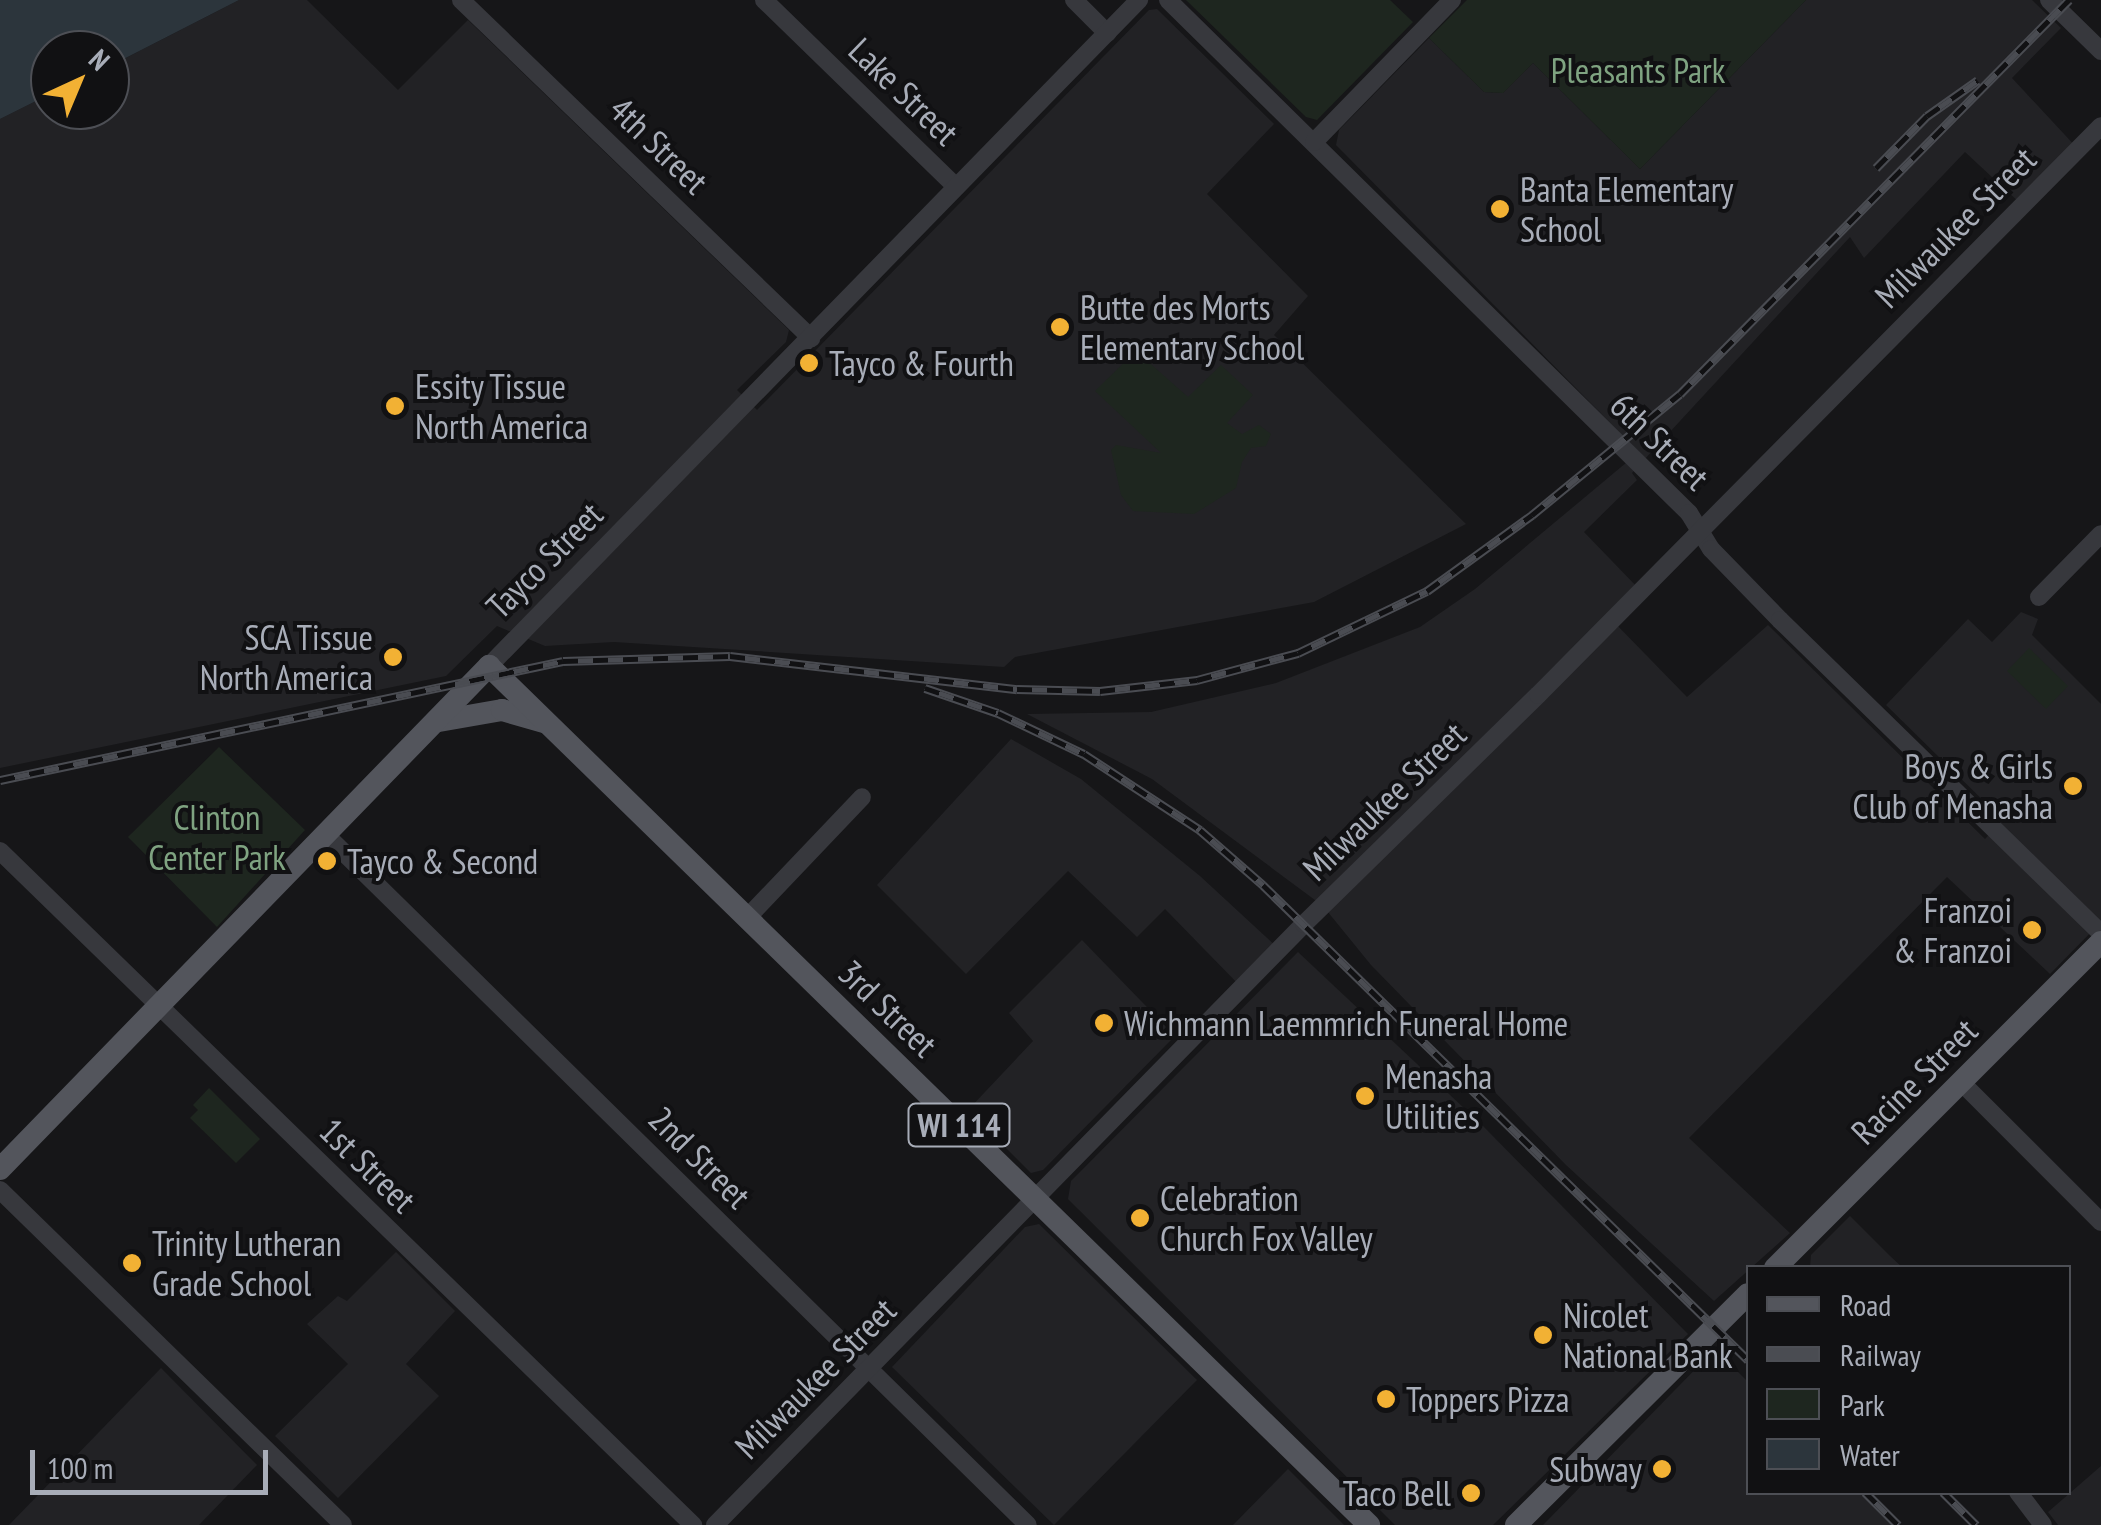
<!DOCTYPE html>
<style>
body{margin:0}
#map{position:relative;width:2101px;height:1525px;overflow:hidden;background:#161618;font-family:"PT Sans Narrow",sans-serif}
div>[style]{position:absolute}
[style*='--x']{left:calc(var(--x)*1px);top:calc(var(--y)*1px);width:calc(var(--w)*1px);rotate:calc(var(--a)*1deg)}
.built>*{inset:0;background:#222225}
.green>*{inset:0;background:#1e261f}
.water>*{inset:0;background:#2c353c}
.minor>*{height:18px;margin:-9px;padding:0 9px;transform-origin:9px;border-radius:9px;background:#37383d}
.major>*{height:22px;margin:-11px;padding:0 11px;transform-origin:11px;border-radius:11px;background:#53555c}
.rail>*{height:9px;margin-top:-4.5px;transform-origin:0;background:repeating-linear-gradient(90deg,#111113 0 15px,#4a4c52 0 30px);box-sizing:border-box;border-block:2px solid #4a4c52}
.dots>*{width:28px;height:28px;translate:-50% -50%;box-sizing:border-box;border:5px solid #111113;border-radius:50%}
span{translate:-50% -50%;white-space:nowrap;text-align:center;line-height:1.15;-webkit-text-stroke:8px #111113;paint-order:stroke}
.shield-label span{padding:2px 8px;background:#111113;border:2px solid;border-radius:8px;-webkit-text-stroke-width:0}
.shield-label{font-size:32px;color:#a8adb8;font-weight:700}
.park-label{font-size:35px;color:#7fa381}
.street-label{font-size:35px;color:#a8adb8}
.poi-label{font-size:35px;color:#a8adb8}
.left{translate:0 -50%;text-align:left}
.right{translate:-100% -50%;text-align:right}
.legend{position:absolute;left:1746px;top:1265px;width:325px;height:230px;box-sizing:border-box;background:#111113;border:2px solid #4d4f55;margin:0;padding:12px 18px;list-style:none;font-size:30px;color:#a8adb8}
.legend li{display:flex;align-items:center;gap:20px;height:50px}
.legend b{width:50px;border:2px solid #4d4f55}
.north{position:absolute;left:30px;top:30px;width:100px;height:100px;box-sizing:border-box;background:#111113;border:2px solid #4d4f55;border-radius:50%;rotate:44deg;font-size:28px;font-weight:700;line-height:40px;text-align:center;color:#a8adb8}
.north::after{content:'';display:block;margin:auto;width:35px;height:45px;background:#f2b134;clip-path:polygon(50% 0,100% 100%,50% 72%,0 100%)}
.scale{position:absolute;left:30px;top:1450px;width:238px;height:45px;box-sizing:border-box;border:5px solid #a8adb8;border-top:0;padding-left:12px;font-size:30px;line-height:35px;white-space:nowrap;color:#a8adb8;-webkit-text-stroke:8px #111113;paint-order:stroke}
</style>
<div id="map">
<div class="built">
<div style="clip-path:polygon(239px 0,307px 0,398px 90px,468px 20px,789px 330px,786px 342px,737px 390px,757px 410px,1149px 10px,1157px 9px,1274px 124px,1207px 194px,1308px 296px,1274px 335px,1466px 524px,1314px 602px,1015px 657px,1004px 667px,614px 642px,545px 646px,497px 626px,446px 676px,0 768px,0 119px,50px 94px,50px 110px,110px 110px,110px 66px)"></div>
<div style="clip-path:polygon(1806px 0,2032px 0,2061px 28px,2012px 78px,2078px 149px,2022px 205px,1965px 152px,1864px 258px,1850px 237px,1632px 473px,1637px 480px,1584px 532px,1640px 590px,1612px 620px,1687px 697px,1768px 625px,1985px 839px,2003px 820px,1886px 705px,1968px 619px,1992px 642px,2021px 612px,2038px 619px,2032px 635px,2101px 704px,2101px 922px,2050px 974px,1947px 877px,1689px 1138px,1790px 1233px,1714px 1301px,1566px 1165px,1371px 965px,1323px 906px,1152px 779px,1027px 714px,1151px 712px,1276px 683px,1420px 627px,1475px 589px,1639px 452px,1336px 145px,1339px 130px,1429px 38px,1484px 92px,1503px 93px,1533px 63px,1640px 169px)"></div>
<div style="clip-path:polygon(1011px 739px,1081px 779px,1200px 876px,1279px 949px,1242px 988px,1165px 909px,1137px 937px,1068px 871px,966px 974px,877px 885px)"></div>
<div style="clip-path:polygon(1082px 940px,1175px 1036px,1043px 1170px,1031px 1173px,968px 1110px,1033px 1041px,1009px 1013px)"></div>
<div style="clip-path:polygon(1298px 952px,1483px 1126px,1688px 1334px,1493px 1525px,1395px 1525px,1068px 1199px,1071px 1181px)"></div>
<div style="clip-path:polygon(1850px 1216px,1889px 1255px,1902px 1267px,1810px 1267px,1811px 1255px)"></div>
<div style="clip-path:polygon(1039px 1224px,1197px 1380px,1054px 1525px,892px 1367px,1025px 1227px)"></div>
<div style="clip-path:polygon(396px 1252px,455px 1311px,406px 1364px,439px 1396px,338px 1498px,275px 1436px,348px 1364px,307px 1324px,338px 1296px,347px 1301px)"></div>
<div style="clip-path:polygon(1715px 1349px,1748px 1382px,1748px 1492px,1861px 1493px,1894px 1525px,1543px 1525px)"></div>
<div style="clip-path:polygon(161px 1368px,257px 1465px,199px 1525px,9px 1525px)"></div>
<div style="clip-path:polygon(2101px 1466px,2101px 1525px,2058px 1525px,2048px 1512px)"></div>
<div style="clip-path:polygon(1288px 1469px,1344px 1525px,1233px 1525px)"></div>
</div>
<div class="green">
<div style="clip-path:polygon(1186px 0,1390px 0,1413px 22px,1317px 120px,1306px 117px)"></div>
<div style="clip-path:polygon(1467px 0,1806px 0,1640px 169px,1533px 63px,1503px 93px,1484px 92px,1429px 38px)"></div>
<div style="clip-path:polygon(1136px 351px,1188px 397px,1221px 365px,1253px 395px,1227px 423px,1242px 434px,1259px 425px,1271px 434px,1266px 446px,1251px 448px,1242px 462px,1236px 488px,1194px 514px,1133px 511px,1121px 495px,1111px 450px,1116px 445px,1161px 453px,1095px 391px)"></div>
<div style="clip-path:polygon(2029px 648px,2068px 686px,2046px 709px,2007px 671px)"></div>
<div style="clip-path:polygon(219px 747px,305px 830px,217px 927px,128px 837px)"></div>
<div style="clip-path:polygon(209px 1088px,260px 1139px,236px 1163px,190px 1118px,198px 1110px,193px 1105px)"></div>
</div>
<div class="water">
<div style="clip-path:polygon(0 0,239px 0,110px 66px,110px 50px,50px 50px,50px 94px,0 119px)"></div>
</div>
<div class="minor">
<div style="--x:461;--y:0;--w:487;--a:44"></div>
<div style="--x:764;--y:0;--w:268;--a:44.2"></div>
<div style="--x:1074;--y:0;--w:47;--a:45"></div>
<div style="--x:1168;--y:0;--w:731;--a:44.56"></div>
<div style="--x:1689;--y:513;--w:42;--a:58.6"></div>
<div style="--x:1711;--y:549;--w:99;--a:45.8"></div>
<div style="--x:1780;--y:620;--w:448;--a:44.3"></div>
<div style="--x:2049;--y:0;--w:73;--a:44.4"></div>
<div style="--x:1314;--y:142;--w:198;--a:-45.8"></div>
<div style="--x:2039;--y:597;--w:88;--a:-45.5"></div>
<div style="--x:489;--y:666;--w:931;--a:-45.7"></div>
<div style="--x:326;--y:835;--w:984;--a:44.51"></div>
<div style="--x:0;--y:851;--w:967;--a:44.2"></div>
<div style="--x:746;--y:919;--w:168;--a:-46.4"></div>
<div style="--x:1963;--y:1084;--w:195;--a:45"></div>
<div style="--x:0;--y:1190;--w:479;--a:44.3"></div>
<div style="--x:2018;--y:1492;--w:41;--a:52.9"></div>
<div style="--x:715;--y:1525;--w:841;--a:-45.58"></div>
<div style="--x:1304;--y:924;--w:327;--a:-44.4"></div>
<div style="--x:1538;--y:695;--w:800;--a:-45.3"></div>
</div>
<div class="major">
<div style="--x:439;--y:721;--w:64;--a:-9.9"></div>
<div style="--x:502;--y:710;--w:44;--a:15.9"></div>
<div style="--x:0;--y:1169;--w:702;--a:-45.81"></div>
<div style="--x:489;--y:666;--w:1230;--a:44.31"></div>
<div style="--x:1775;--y:1268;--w:461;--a:-45"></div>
<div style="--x:1516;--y:1525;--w:327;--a:-44.9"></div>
</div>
<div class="rail">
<div style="--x:1876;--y:168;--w:73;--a:-45.6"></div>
<div style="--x:1927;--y:116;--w:62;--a:-35.2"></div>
<div style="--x:925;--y:688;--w:77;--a:18.9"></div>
<div style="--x:998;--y:713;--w:95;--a:25.5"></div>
<div style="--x:1084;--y:754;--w:139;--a:33.2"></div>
<div style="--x:1200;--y:830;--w:84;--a:41.1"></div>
<div style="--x:1263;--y:885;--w:679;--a:44.4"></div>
<div style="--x:0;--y:780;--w:575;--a:-11.93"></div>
<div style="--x:563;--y:661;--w:167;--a:-1.7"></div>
<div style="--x:730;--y:656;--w:289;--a:6.6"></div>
<div style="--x:1017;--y:689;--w:83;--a:1.4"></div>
<div style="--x:1100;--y:691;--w:98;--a:-6.5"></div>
<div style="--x:1197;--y:680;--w:105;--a:-15"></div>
<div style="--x:1298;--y:653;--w:143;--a:-25.7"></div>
<div style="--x:1427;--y:591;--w:130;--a:-35.9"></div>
<div style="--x:1532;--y:515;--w:191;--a:-39.3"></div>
<div style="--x:1680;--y:394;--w:554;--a:-45.37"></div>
<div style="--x:1865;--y:1492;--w:47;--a:45"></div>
<div style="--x:1943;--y:1492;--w:47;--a:45"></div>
</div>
<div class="dots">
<div style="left:1500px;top:209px;background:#f2b134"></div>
<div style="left:1060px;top:327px;background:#f2b134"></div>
<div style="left:809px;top:363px;background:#f2b134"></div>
<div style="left:395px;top:406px;background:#f2b134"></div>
<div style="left:393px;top:657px;background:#f2b134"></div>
<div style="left:2073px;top:786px;background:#f2b134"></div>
<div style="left:327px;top:861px;background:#f2b134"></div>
<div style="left:2032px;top:930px;background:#f2b134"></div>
<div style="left:1104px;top:1023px;background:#f2b134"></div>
<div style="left:1365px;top:1096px;background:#f2b134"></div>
<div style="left:1140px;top:1218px;background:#f2b134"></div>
<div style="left:132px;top:1263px;background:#f2b134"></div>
<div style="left:1543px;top:1335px;background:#f2b134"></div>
<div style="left:1386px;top:1399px;background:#f2b134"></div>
<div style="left:1662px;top:1469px;background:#f2b134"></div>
<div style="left:1471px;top:1493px;background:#f2b134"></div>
</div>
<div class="shield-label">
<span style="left:959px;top:1125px">WI 114</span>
</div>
<div class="park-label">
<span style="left:1638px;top:70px">Pleasants Park</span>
<span style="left:217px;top:837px">Clinton<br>Center Park</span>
</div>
<div class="street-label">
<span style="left:904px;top:91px;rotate:44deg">Lake Street</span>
<span style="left:659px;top:145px;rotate:44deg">4th Street</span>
<span style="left:1955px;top:227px;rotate:-45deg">Milwaukee Street</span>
<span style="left:1660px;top:441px;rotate:44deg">6th Street</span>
<span style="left:544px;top:560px;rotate:-45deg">Tayco Street</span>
<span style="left:1384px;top:801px;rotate:-44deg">Milwaukee Street</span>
<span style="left:888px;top:1008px;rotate:44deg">3rd Street</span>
<span style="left:1914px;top:1081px;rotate:-45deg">Racine Street</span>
<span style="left:700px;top:1157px;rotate:45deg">2nd Street</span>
<span style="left:368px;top:1165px;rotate:44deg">1st Street</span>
<span style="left:815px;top:1378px;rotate:-45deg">Milwaukee Street</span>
</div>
<div class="poi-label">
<span class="left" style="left:1520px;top:209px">Banta Elementary<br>School</span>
<span class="left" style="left:1080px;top:327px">Butte des Morts<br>Elementary School</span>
<span class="left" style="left:829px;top:363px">Tayco &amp; Fourth</span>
<span class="left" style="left:415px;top:406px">Essity Tissue<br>North America</span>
<span class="right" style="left:373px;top:657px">SCA Tissue<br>North America</span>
<span class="right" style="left:2053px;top:786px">Boys &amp; Girls<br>Club of Menasha</span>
<span class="left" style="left:347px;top:861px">Tayco &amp; Second</span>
<span class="right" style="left:2012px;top:930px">Franzoi<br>&amp; Franzoi</span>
<span class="left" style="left:1124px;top:1023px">Wichmann Laemmrich Funeral Home</span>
<span class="left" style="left:1385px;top:1096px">Menasha<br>Utilities</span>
<span class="left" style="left:1160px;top:1218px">Celebration<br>Church Fox Valley</span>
<span class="left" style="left:152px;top:1263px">Trinity Lutheran<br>Grade School</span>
<span class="left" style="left:1563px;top:1335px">Nicolet<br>National Bank</span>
<span class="left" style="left:1406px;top:1399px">Toppers Pizza</span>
<span class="right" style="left:1642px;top:1469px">Subway</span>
<span class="right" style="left:1451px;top:1493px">Taco Bell</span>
</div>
<ul class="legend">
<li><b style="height:12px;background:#53555c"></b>Road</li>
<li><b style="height:12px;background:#4a4c52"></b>Railway</li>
<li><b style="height:28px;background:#1e261f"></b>Park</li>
<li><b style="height:28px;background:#2c353c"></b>Water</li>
</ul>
<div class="north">N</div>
<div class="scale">100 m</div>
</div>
